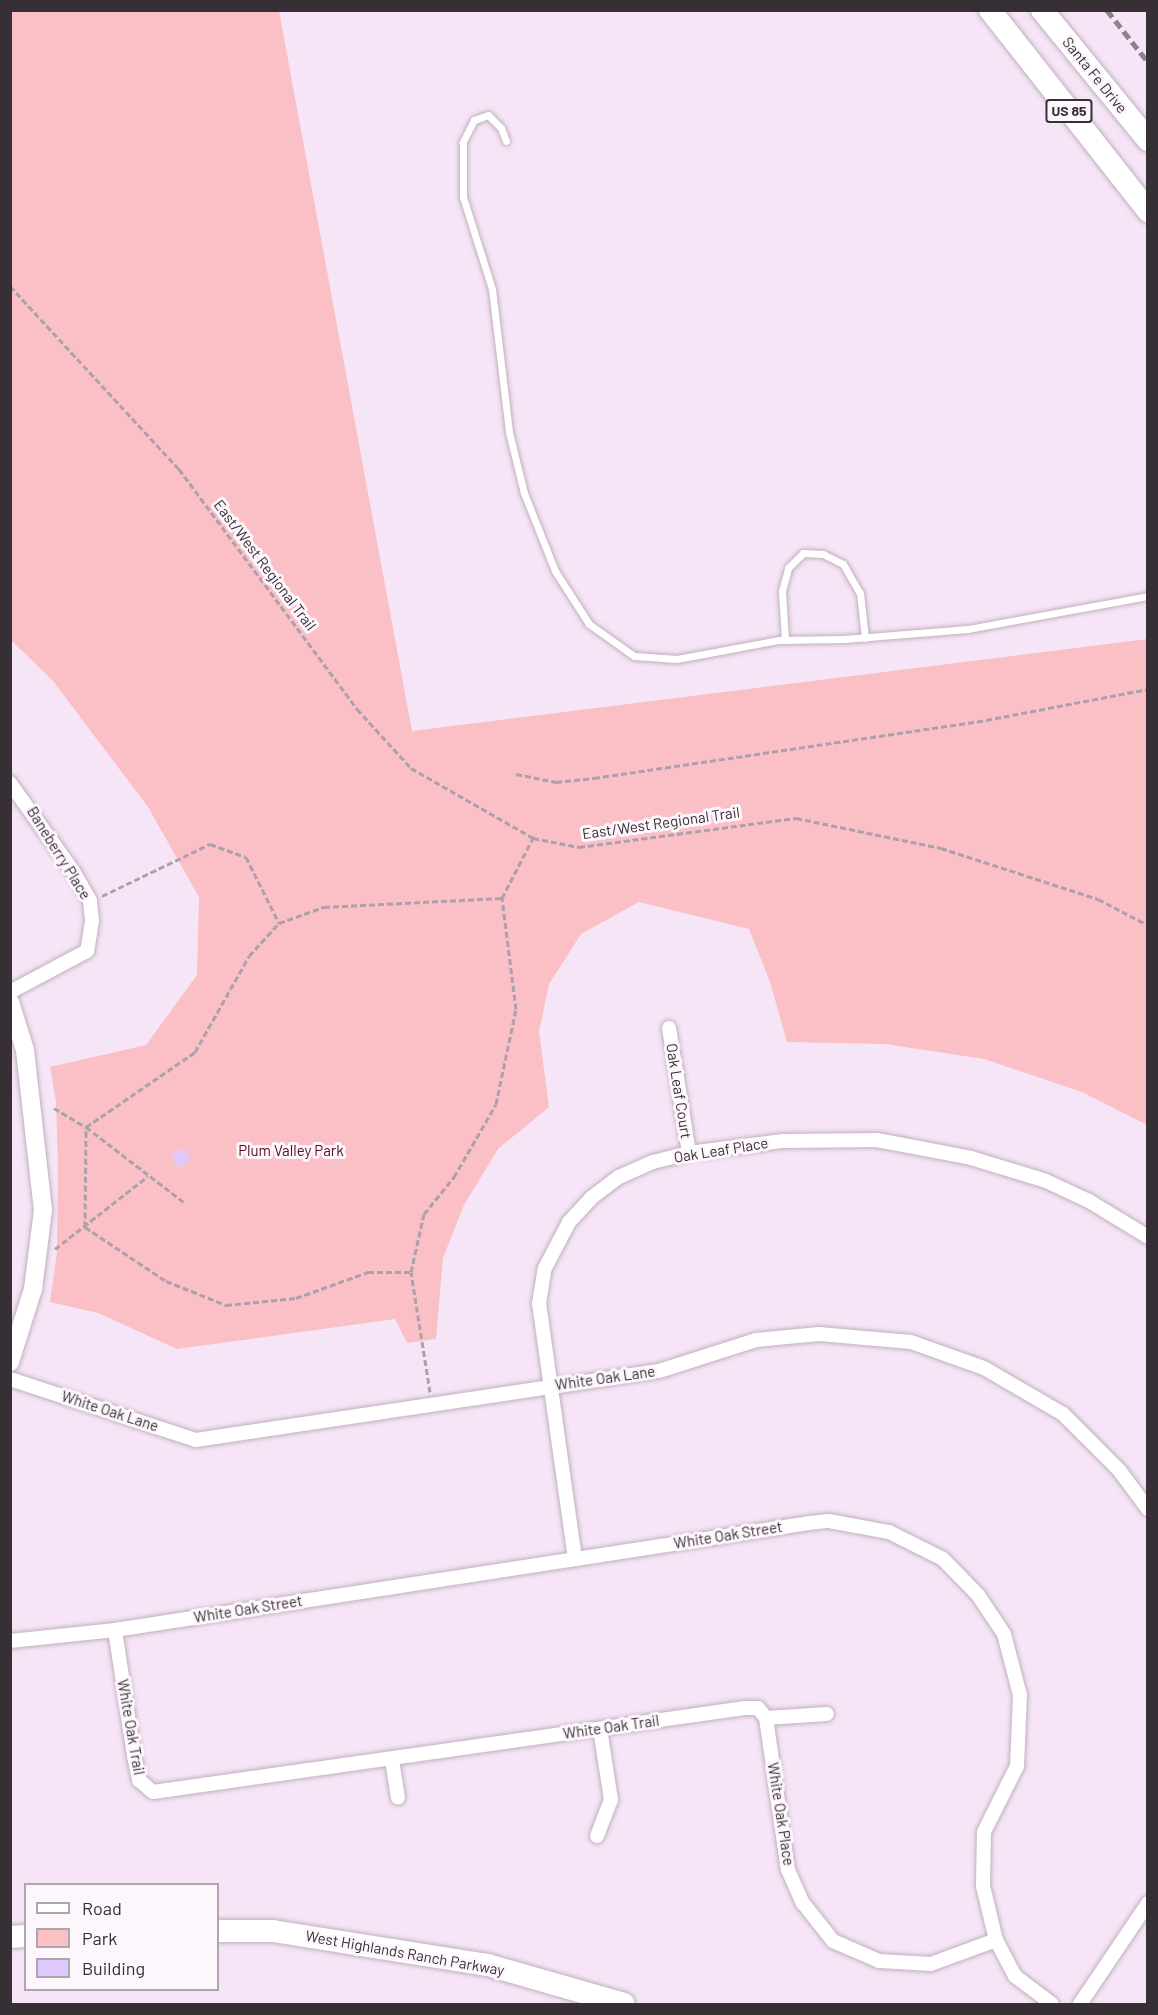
<!DOCTYPE html>
<style>
body{margin:0}
#map{position:relative;width:1158px;height:2015px;overflow:hidden;background:#f6e5f6;font-family:Barlow,sans-serif}
div>[style]{position:absolute}
[style*='--x']{left:calc(var(--x)*1px);top:calc(var(--y)*1px);width:calc(var(--w)*1px);rotate:calc(var(--a)*1deg)}
.green>*{inset:0;background:#fac0c6}
.building>*{inset:0;background:#dec9fe}
.path>*{height:3px;margin-top:-1.5px;transform-origin:0;background:repeating-linear-gradient(90deg,#aca0ac 0 6px,transparent 0 9px)}
.roads{filter:drop-shadow(0 0 2px #c0b0c0) drop-shadow(0 0 2px #c0b0c0)}
.service>*{height:7px;margin:-3.5px;padding:0 3.5px;transform-origin:3.5px;border-radius:3.5px;background:#fff}
.minor>*{height:14px;margin:-7px;padding:0 7px;transform-origin:7px;border-radius:7px;background:#fff}
.tertiary>*{height:18px;margin:-9px;padding:0 9px;transform-origin:9px;border-radius:9px;background:#fff}
.primary>*{height:22px;margin:-11px;padding:0 11px;transform-origin:11px;border-radius:11px;background:#fff}
.trunk>*{height:22px;margin:-11px;padding:0 11px;transform-origin:11px;border-radius:11px;background:#fff}
.rail>*{height:4.5px;margin-top:-2.25px;transform-origin:0;background:repeating-linear-gradient(90deg,#8c818c 0 9px,transparent 0 13.5px)}
span{translate:-50% -50%;white-space:nowrap;text-align:center;line-height:1.15;-webkit-text-stroke:6px #fdf6fd;paint-order:stroke}
.shield-label span{padding:2px 4px;background:#fdf6fd;border:2px solid;border-radius:4px;-webkit-text-stroke-width:0}
.shield-label{font-size:14px;color:#363036;font-weight:700}
.street-label{font-size:15px;color:#363036}
.park-label{font-size:15px;color:#530e1f}
.frame{position:absolute;inset:0;border:12px solid #363036;pointer-events:none}
.legend{position:absolute;left:24px;top:1883px;width:195px;height:108px;box-sizing:border-box;background:#fdf6fd;border:2px solid #ada7ad;margin:0;padding:8px 10px;list-style:none;font-size:18px;color:#363036}
.legend li{display:flex;align-items:center;gap:12px;height:30px}
.legend b{width:30px;border:2px solid #ada7ad}
</style>
<div id="map">
<div class="green">
<div style="clip-path:polygon(10px 11px,279px 11px,412px 731px,1147px 639px,1147px 1125px,1082px 1092px,984px 1059px,885px 1044px,787px 1042px,770px 982px,749px 929px,639px 902px,581px 934px,549px 984px,539px 1032px,549px 1107px,498px 1149px,464px 1205px,443px 1258px,436px 1339px,407px 1343px,395px 1319px,177px 1349px,98px 1313px,50px 1302px,57px 1252px,58px 1166px,56px 1102px,50px 1067px,146px 1045px,197px 975px,199px 897px,148px 807px,53px 681px,11px 640px)"></div>
</div>
<div class="building">
<div style="clip-path:polygon(182px 1148px,191px 1159px,180px 1168px,171px 1156px)"></div>
</div>
<div class="path">
<div style="--x:10;--y:286;--w:249;--a:47.3"></div>
<div style="--x:179;--y:469;--w:299;--a:53.4"></div>
<div style="--x:357;--y:709;--w:80;--a:47.5"></div>
<div style="--x:411;--y:768;--w:141;--a:29.8"></div>
<div style="--x:533;--y:838;--w:47;--a:11.1"></div>
<div style="--x:579;--y:847;--w:219;--a:-7.6"></div>
<div style="--x:796;--y:818;--w:148;--a:11.7"></div>
<div style="--x:941;--y:848;--w:165;--a:18"></div>
<div style="--x:1098;--y:899;--w:56;--a:27.5"></div>
<div style="--x:516;--y:774;--w:41;--a:11.3"></div>
<div style="--x:556;--y:782;--w:38;--a:-6"></div>
<div style="--x:594;--y:778;--w:396;--a:-8.4"></div>
<div style="--x:986;--y:720;--w:165;--a:-10.8"></div>
<div style="--x:102;--y:896;--w:120;--a:-25.7"></div>
<div style="--x:210;--y:844;--w:38;--a:20"></div>
<div style="--x:246;--y:857;--w:74;--a:63.4"></div>
<div style="--x:54;--y:1108;--w:37;--a:31"></div>
<div style="--x:86;--y:1127;--w:125;--a:37.5"></div>
<div style="--x:85;--y:1227;--w:100;--a:-89.4"></div>
<div style="--x:86;--y:1127;--w:132;--a:-34.5"></div>
<div style="--x:195;--y:1052;--w:110;--a:-60.6"></div>
<div style="--x:249;--y:956;--w:45;--a:-47.7"></div>
<div style="--x:279;--y:923;--w:48;--a:-19.6"></div>
<div style="--x:324;--y:907;--w:178;--a:-2.9"></div>
<div style="--x:85;--y:1227;--w:97;--a:33.7"></div>
<div style="--x:166;--y:1281;--w:65;--a:21.8"></div>
<div style="--x:226;--y:1305;--w:70;--a:-5.7"></div>
<div style="--x:296;--y:1298;--w:77;--a:-19.9"></div>
<div style="--x:368;--y:1272;--w:43;--a:0"></div>
<div style="--x:55;--y:1249;--w:118;--a:-38.1"></div>
<div style="--x:430;--y:1392;--w:121;--a:-99"></div>
<div style="--x:411;--y:1272;--w:59;--a:-77.4"></div>
<div style="--x:424;--y:1214;--w:48;--a:-51"></div>
<div style="--x:454;--y:1177;--w:84;--a:-60.1"></div>
<div style="--x:496;--y:1104;--w:97;--a:-78.1"></div>
<div style="--x:516;--y:1009;--w:112;--a:-97.2"></div>
<div style="--x:502;--y:898;--w:68;--a:-62.7"></div>
</div>
<div class="roads">
<div class="service">
<div style="--x:506;--y:141;--w:14;--a:-111"></div>
<div style="--x:501;--y:128;--w:18;--a:-135"></div>
<div style="--x:488;--y:115;--w:15;--a:160"></div>
<div style="--x:474;--y:120;--w:25;--a:117"></div>
<div style="--x:463;--y:142;--w:55;--a:90"></div>
<div style="--x:463;--y:197;--w:96;--a:72.5"></div>
<div style="--x:492;--y:289;--w:144;--a:83.2"></div>
<div style="--x:509;--y:432;--w:63;--a:76.2"></div>
<div style="--x:524;--y:493;--w:84;--a:68.3"></div>
<div style="--x:555;--y:571;--w:63;--a:57.3"></div>
<div style="--x:589;--y:624;--w:55;--a:35.4"></div>
<div style="--x:634;--y:656;--w:43;--a:4"></div>
<div style="--x:677;--y:659;--w:104;--a:-10.6"></div>
<div style="--x:779;--y:640;--w:65;--a:-0.9"></div>
<div style="--x:844;--y:639;--w:124;--a:-4.6"></div>
<div style="--x:968;--y:629;--w:183;--a:-10.4"></div>
<div style="--x:785;--y:640;--w:49;--a:-93.5"></div>
<div style="--x:782;--y:591;--w:24;--a:-75"></div>
<div style="--x:788;--y:568;--w:21;--a:-45"></div>
<div style="--x:803;--y:553;--w:20;--a:3"></div>
<div style="--x:823;--y:554;--w:22;--a:27"></div>
<div style="--x:843;--y:564;--w:34;--a:60"></div>
<div style="--x:860;--y:593;--w:45;--a:83.7"></div>
</div>
<div class="minor">
<div style="--x:10;--y:783;--w:108;--a:54.4"></div>
<div style="--x:73;--y:871;--w:34;--a:60"></div>
<div style="--x:90;--y:901;--w:20;--a:84"></div>
<div style="--x:92;--y:921;--w:30;--a:99"></div>
<div style="--x:87;--y:951;--w:87;--a:152"></div>
<div style="--x:669;--y:1028;--w:127;--a:80.9"></div>
<div style="--x:10;--y:1379;--w:196;--a:18.2"></div>
<div style="--x:196;--y:1440;--w:468;--a:-8.5"></div>
<div style="--x:659;--y:1371;--w:102;--a:-17.7"></div>
<div style="--x:756;--y:1340;--w:63;--a:-5.4"></div>
<div style="--x:819;--y:1334;--w:92;--a:5"></div>
<div style="--x:911;--y:1342;--w:77;--a:19.6"></div>
<div style="--x:984;--y:1368;--w:91;--a:30.2"></div>
<div style="--x:1063;--y:1414;--w:79;--a:45"></div>
<div style="--x:1119;--y:1470;--w:49;--a:53.4"></div>
<div style="--x:575;--y:1559;--w:258;--a:-98"></div>
<div style="--x:539;--y:1304;--w:36;--a:-81"></div>
<div style="--x:545;--y:1268;--w:52;--a:-62.4"></div>
<div style="--x:569;--y:1222;--w:33;--a:-47"></div>
<div style="--x:591;--y:1198;--w:35;--a:-37"></div>
<div style="--x:619;--y:1177;--w:37;--a:-24"></div>
<div style="--x:653;--y:1162;--w:37;--a:-14"></div>
<div style="--x:689;--y:1153;--w:95;--a:-7.3"></div>
<div style="--x:783;--y:1141;--w:94;--a:-0.6"></div>
<div style="--x:877;--y:1140;--w:96;--a:10.8"></div>
<div style="--x:971;--y:1158;--w:78;--a:17"></div>
<div style="--x:1046;--y:1181;--w:47;--a:24.9"></div>
<div style="--x:1089;--y:1201;--w:69;--a:31.4"></div>
<div style="--x:115;--y:1630;--w:127;--a:81.4"></div>
<div style="--x:134;--y:1756;--w:25;--a:78"></div>
<div style="--x:139;--y:1780;--w:18;--a:41"></div>
<div style="--x:153;--y:1792;--w:598;--a:-8.08"></div>
<div style="--x:745;--y:1708;--w:13;--a:0"></div>
<div style="--x:758;--y:1708;--w:13;--a:51"></div>
<div style="--x:10;--y:1641;--w:106;--a:-6"></div>
<div style="--x:115;--y:1630;--w:702;--a:-8.76"></div>
<div style="--x:809;--y:1523;--w:20;--a:-6"></div>
<div style="--x:829;--y:1521;--w:61;--a:10.4"></div>
<div style="--x:889;--y:1532;--w:60;--a:26.6"></div>
<div style="--x:943;--y:1559;--w:50;--a:45.8"></div>
<div style="--x:978;--y:1595;--w:47;--a:56.3"></div>
<div style="--x:1004;--y:1634;--w:63;--a:75.3"></div>
<div style="--x:1020;--y:1695;--w:71;--a:92.4"></div>
<div style="--x:1017;--y:1766;--w:74;--a:116.6"></div>
<div style="--x:984;--y:1832;--w:54;--a:91.1"></div>
<div style="--x:983;--y:1886;--w:56;--a:76.5"></div>
<div style="--x:996;--y:1940;--w:41;--a:62.2"></div>
<div style="--x:1015;--y:1976;--w:46;--a:37.1"></div>
<div style="--x:766;--y:1718;--w:154;--a:81.8"></div>
<div style="--x:788;--y:1870;--w:36;--a:66"></div>
<div style="--x:803;--y:1903;--w:48;--a:51.7"></div>
<div style="--x:833;--y:1941;--w:50;--a:23.5"></div>
<div style="--x:879;--y:1961;--w:52;--a:3.3"></div>
<div style="--x:931;--y:1964;--w:69;--a:-20.3"></div>
<div style="--x:766;--y:1718;--w:61;--a:-3.8"></div>
<div style="--x:392;--y:1760;--w:38;--a:81"></div>
<div style="--x:597;--y:1836;--w:39;--a:-69"></div>
<div style="--x:611;--y:1800;--w:72;--a:-98.8"></div>
<div style="--x:1080;--y:2004;--w:122;--a:-56"></div>
</div>
<div class="tertiary">
<div style="--x:10;--y:1002;--w:50;--a:72.6"></div>
<div style="--x:25;--y:1050;--w:161;--a:83.6"></div>
<div style="--x:43;--y:1210;--w:80;--a:97.2"></div>
<div style="--x:33;--y:1289;--w:77;--a:107.5"></div>
</div>
<div class="primary">
<div style="--x:218;--y:1931;--w:55;--a:0"></div>
<div style="--x:273;--y:1931;--w:218;--a:9"></div>
<div style="--x:488;--y:1965;--w:141;--a:16"></div>
<div style="--x:10;--y:1937;--w:16;--a:-4"></div>
</div>
<div class="trunk">
<div style="--x:990;--y:10;--w:256;--a:51.8"></div>
<div style="--x:1042;--y:10;--w:168;--a:50.8"></div>
</div>
</div>
<div class="rail">
<div style="--x:1107;--y:10;--w:66;--a:51.7"></div>
</div>
<div class="shield-label">
<span style="left:1069px;top:111px">US 85</span>
</div>
<div class="street-label">
<span style="left:1095px;top:75px;rotate:51deg">Santa Fe Drive</span>
<span style="left:265px;top:565px;rotate:53deg">East/West Regional Trail</span>
<span style="left:661px;top:823px;rotate:-8deg">East/West Regional Trail</span>
<span style="left:59px;top:853px;rotate:58deg">Baneberry Place</span>
<span style="left:679px;top:1091px;rotate:81deg">Oak Leaf Court</span>
<span style="left:721px;top:1150px;rotate:-9deg">Oak Leaf Place</span>
<span style="left:605px;top:1378px;rotate:-8deg">White Oak Lane</span>
<span style="left:110px;top:1411px;rotate:18deg">White Oak Lane</span>
<span style="left:728px;top:1535px;rotate:-9deg">White Oak Street</span>
<span style="left:248px;top:1609px;rotate:-9deg">White Oak Street</span>
<span style="left:131px;top:1727px;rotate:80deg">White Oak Trail</span>
<span style="left:611px;top:1727px;rotate:-8deg">White Oak Trail</span>
<span style="left:781px;top:1814px;rotate:81deg">White Oak Place</span>
<span style="left:405px;top:1953px;rotate:10deg">West Highlands Ranch Parkway</span>
</div>
<div class="park-label">
<span style="left:291px;top:1151px">Plum Valley Park</span>
</div>
<div class="frame"></div>
<ul class="legend">
<li><b style="height:8px;background:#fff"></b>Road</li>
<li><b style="height:16px;background:#fac0c6"></b>Park</li>
<li><b style="height:16px;background:#dec9fe"></b>Building</li>
</ul>
</div>
